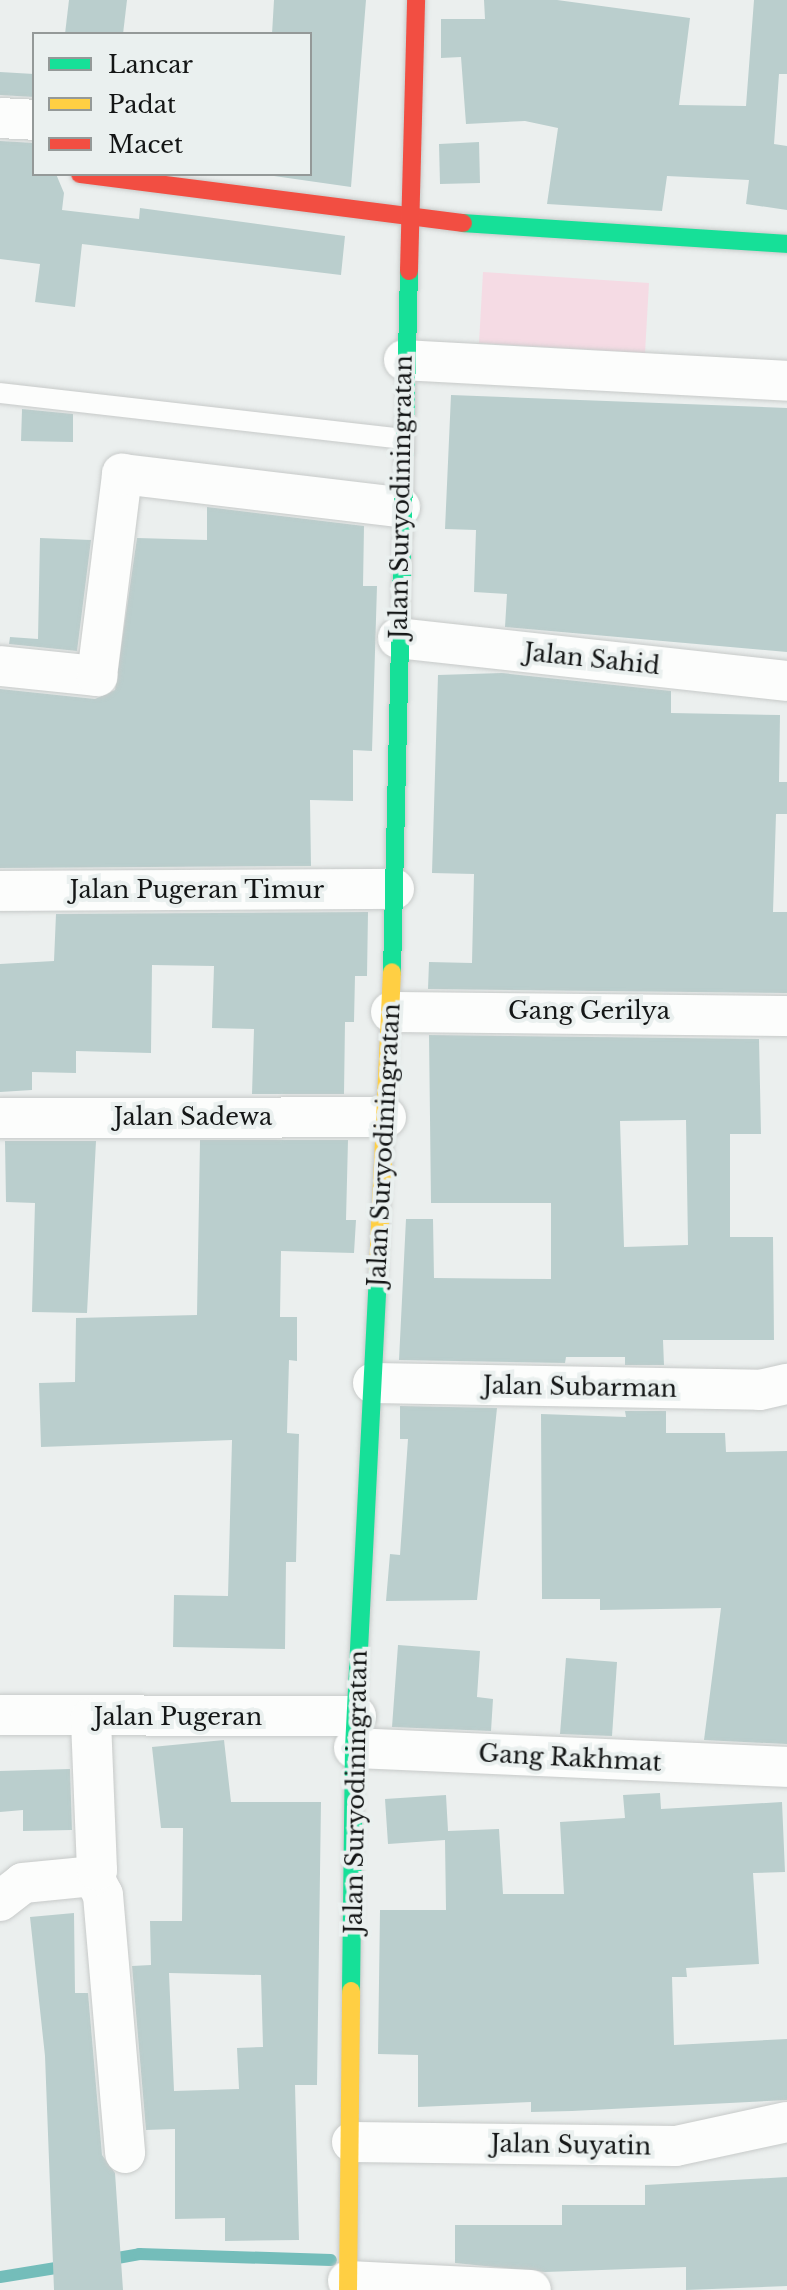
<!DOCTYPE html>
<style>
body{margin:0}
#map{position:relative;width:787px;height:2290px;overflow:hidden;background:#ebefee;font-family:"Libre Baskerville",serif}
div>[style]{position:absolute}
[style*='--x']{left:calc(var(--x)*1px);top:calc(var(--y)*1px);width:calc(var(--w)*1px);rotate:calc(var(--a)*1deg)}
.green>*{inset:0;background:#f5dbe4}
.stream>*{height:12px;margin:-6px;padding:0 6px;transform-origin:6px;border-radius:6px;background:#74bdba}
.building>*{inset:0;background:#bacecd}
.roads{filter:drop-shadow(0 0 2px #c7cac9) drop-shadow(0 0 2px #c7cac9)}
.lane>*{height:20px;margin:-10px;padding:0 10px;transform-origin:10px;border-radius:10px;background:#fcfdfc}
.street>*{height:40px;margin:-20px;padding:0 20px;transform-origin:20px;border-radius:20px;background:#fcfdfc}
.fast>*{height:18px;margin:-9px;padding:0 9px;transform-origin:9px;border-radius:9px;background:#16e098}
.slow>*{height:18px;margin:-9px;padding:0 9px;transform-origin:9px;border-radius:9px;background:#ffcf43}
.jam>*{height:18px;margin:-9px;padding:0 9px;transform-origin:9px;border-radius:9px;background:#f24e42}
span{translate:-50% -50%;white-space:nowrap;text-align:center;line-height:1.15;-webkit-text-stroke:8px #eaf0ef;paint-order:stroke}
.street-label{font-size:24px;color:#141616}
.legend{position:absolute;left:32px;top:32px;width:280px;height:144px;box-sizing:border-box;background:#eaf0ef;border:2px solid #949998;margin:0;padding:10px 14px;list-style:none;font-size:24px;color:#141616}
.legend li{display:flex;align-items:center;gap:16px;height:40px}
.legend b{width:40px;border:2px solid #949998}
</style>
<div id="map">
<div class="green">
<div style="clip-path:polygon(483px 272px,649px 283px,645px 353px,479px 343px)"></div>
</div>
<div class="stream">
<div style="--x:106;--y:2260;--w:34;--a:-10"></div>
<div style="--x:139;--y:2254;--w:192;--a:1.8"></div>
<div style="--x:0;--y:2277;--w:69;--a:-9.2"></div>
</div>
<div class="building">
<div style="clip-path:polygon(69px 0,127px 0,123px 34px,65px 34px)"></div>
<div style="clip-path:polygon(274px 0,366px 0,351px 187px,260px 174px,310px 174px,310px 34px,272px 34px)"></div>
<div style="clip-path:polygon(484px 0,557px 0,690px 18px,679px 105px,746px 106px,754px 0,787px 0,787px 74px,779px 74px,774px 144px,787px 146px,787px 210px,746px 204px,749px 180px,667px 176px,662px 211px,547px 204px,558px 128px,525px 121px,466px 124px,461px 57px,441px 58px,441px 19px,485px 19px)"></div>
<div style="clip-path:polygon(0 72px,34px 74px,34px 97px,0 95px)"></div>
<div style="clip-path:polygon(0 141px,34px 143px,34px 174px,56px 174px,64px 193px,62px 210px,139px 219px,140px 208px,345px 236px,341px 275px,82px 244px,75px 307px,35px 302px,40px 264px,0 259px)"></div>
<div style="clip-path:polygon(479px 142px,480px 183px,440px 184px,439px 144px)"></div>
<div style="clip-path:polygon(451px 395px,787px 408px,787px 652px,505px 627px,507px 594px,474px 592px,476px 530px,445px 529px)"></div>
<div style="clip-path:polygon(22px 409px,73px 414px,73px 442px,21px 441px)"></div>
<div style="clip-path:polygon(207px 507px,364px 526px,363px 586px,377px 586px,372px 751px,353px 750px,353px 801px,310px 800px,311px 866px,0 868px,0 689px,95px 699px,115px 690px,137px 538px,207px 540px)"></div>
<div style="clip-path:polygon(40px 538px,91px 540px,77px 651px,9px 644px,10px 637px,38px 639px)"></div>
<div style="clip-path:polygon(502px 673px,671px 691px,671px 713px,780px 715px,779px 782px,787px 782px,787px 814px,776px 814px,773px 912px,787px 912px,787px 993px,428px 989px,429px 962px,472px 963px,474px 874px,432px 873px,438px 675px)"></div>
<div style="clip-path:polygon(368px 912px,367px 976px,355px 976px,354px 1022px,345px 1022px,344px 1094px,252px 1094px,254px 1029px,212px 1028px,214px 966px,152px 965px,151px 1053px,76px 1051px,76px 1073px,32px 1072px,32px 1090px,0 1092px,0 964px,54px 961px,56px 914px)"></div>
<div style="clip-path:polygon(evenodd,429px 1035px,759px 1039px,761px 1134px,730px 1134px,730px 1237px,773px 1237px,774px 1340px,663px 1340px,664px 1365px,625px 1365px,625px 1357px,566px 1357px,565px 1363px,399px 1360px,406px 1219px,433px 1219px,434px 1278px,551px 1279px,551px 1203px,431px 1203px,429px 1035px,686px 1120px,688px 1245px,624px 1247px,620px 1121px,686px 1120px)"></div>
<div style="clip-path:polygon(200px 1140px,348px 1140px,346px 1220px,356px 1220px,354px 1253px,281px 1251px,280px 1317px,297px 1317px,297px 1361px,289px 1360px,287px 1433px,299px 1434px,296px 1562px,286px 1562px,285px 1649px,173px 1647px,174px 1595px,228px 1596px,232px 1440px,41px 1447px,39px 1383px,75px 1382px,76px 1318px,197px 1315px)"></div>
<div style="clip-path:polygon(5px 1141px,96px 1141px,87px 1313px,32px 1312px,35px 1203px,6px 1202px)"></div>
<div style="clip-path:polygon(400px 1406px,497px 1408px,477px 1600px,386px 1601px,390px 1554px,400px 1555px,408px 1439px,400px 1439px)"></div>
<div style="clip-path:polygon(625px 1411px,666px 1411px,666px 1433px,725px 1433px,726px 1452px,787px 1451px,787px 1744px,704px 1740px,721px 1608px,600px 1610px,600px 1599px,542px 1599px,541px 1414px,626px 1417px)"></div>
<div style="clip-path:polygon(398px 1645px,480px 1651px,477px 1697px,493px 1699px,491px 1731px,392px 1727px)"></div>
<div style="clip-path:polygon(566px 1658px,617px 1662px,612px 1736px,560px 1734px)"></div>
<div style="clip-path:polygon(evenodd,224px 1740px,231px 1802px,321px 1802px,317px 2085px,295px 2085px,299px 2240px,225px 2241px,225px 2218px,175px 2219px,175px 2129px,146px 2130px,132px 1966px,151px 1965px,150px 1921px,182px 1921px,183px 1828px,161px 1828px,152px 1747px,224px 1740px,169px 1973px,261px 1975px,263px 2047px,237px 2048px,239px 2089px,174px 2091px,169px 1973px)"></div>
<div style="clip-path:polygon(70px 1769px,72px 1830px,23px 1831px,23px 1810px,0 1812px,0 1771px)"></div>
<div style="clip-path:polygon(660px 1793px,661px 1809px,782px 1802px,785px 1872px,753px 1873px,759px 1964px,686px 1968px,687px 1977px,672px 1977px,674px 2045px,787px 2039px,787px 2100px,572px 2111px,531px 2112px,531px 2102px,418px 2107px,418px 2055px,378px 2054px,380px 1910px,446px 1910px,445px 1840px,388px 1844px,385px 1799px,446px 1795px,448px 1831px,499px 1829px,503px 1894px,564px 1894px,560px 1822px,625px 1818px,623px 1795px)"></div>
<div style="clip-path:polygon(74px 1913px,75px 1993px,88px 1993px,102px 2155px,115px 2173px,123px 2290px,54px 2290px,45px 2056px,30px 1917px)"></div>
<div style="clip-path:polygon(787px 2177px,787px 2286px,686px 2290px,686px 2267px,545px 2272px,455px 2263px,455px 2225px,562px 2225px,562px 2205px,645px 2205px,645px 2185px)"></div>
</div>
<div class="roads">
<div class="lane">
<div style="--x:0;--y:393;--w:405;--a:6.5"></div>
</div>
<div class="street">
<div style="--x:0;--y:118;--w:34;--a:3"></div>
<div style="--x:404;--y:360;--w:384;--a:3.1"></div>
<div style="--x:398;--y:638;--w:391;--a:6.3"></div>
<div style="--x:0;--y:666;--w:98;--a:5.9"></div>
<div style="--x:97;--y:676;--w:204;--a:-82.9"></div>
<div style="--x:122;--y:474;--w:280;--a:6.8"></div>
<div style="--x:0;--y:891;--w:394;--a:-0.3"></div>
<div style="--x:391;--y:1012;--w:396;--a:0.6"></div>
<div style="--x:0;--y:1118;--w:386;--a:-0.1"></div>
<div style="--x:373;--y:1383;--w:387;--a:1"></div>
<div style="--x:760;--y:1390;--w:28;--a:-13"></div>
<div style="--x:0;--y:1715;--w:356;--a:0.2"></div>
<div style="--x:354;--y:1748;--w:433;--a:2.5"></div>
<div style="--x:93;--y:1876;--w:21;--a:62"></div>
<div style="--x:103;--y:1895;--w:259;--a:85.1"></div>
<div style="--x:0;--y:1901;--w:29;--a:-38"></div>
<div style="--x:23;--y:1883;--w:70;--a:-5.7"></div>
<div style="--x:93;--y:1876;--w:7;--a:-56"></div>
<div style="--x:97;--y:1870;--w:152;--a:-92.3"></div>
<div style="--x:352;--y:2142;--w:324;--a:0.7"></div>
<div style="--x:676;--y:2146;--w:114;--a:-12.2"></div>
<div style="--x:348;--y:2281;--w:183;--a:2.8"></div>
</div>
<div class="fast">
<div style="--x:463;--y:223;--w:325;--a:3.7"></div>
<div style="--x:392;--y:972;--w:701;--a:-88.61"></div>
<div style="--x:351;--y:1991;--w:243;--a:-89.3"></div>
<div style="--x:354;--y:1748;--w:481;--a:-87.1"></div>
</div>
<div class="slow">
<div style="--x:378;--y:1268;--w:296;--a:-87.3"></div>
<div style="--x:348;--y:2290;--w:299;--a:-89.4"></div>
</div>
<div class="jam">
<div style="--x:80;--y:174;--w:386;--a:7.3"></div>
<div style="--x:409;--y:271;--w:271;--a:-88.5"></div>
</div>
</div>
<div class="street-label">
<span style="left:401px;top:497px;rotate:-89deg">Jalan Suryodiningratan</span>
<span style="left:592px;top:659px;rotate:6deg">Jalan Sahid</span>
<span style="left:197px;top:890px">Jalan Pugeran Timur</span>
<span style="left:589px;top:1011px">Gang Gerilya</span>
<span style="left:193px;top:1117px">Jalan Sadewa</span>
<span style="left:384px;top:1145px;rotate:-87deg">Jalan Suryodiningratan</span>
<span style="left:580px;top:1387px;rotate:1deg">Jalan Subarman</span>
<span style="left:178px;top:1717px">Jalan Pugeran</span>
<span style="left:570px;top:1758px;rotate:3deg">Gang Rakhmat</span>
<span style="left:356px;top:1792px;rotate:-89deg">Jalan Suryodiningratan</span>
<span style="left:571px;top:2145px;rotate:1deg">Jalan Suyatin</span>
</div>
<ul class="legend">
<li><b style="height:10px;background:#16e098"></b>Lancar</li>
<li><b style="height:10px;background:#ffcf43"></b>Padat</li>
<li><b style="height:10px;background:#f24e42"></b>Macet</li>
</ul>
</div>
